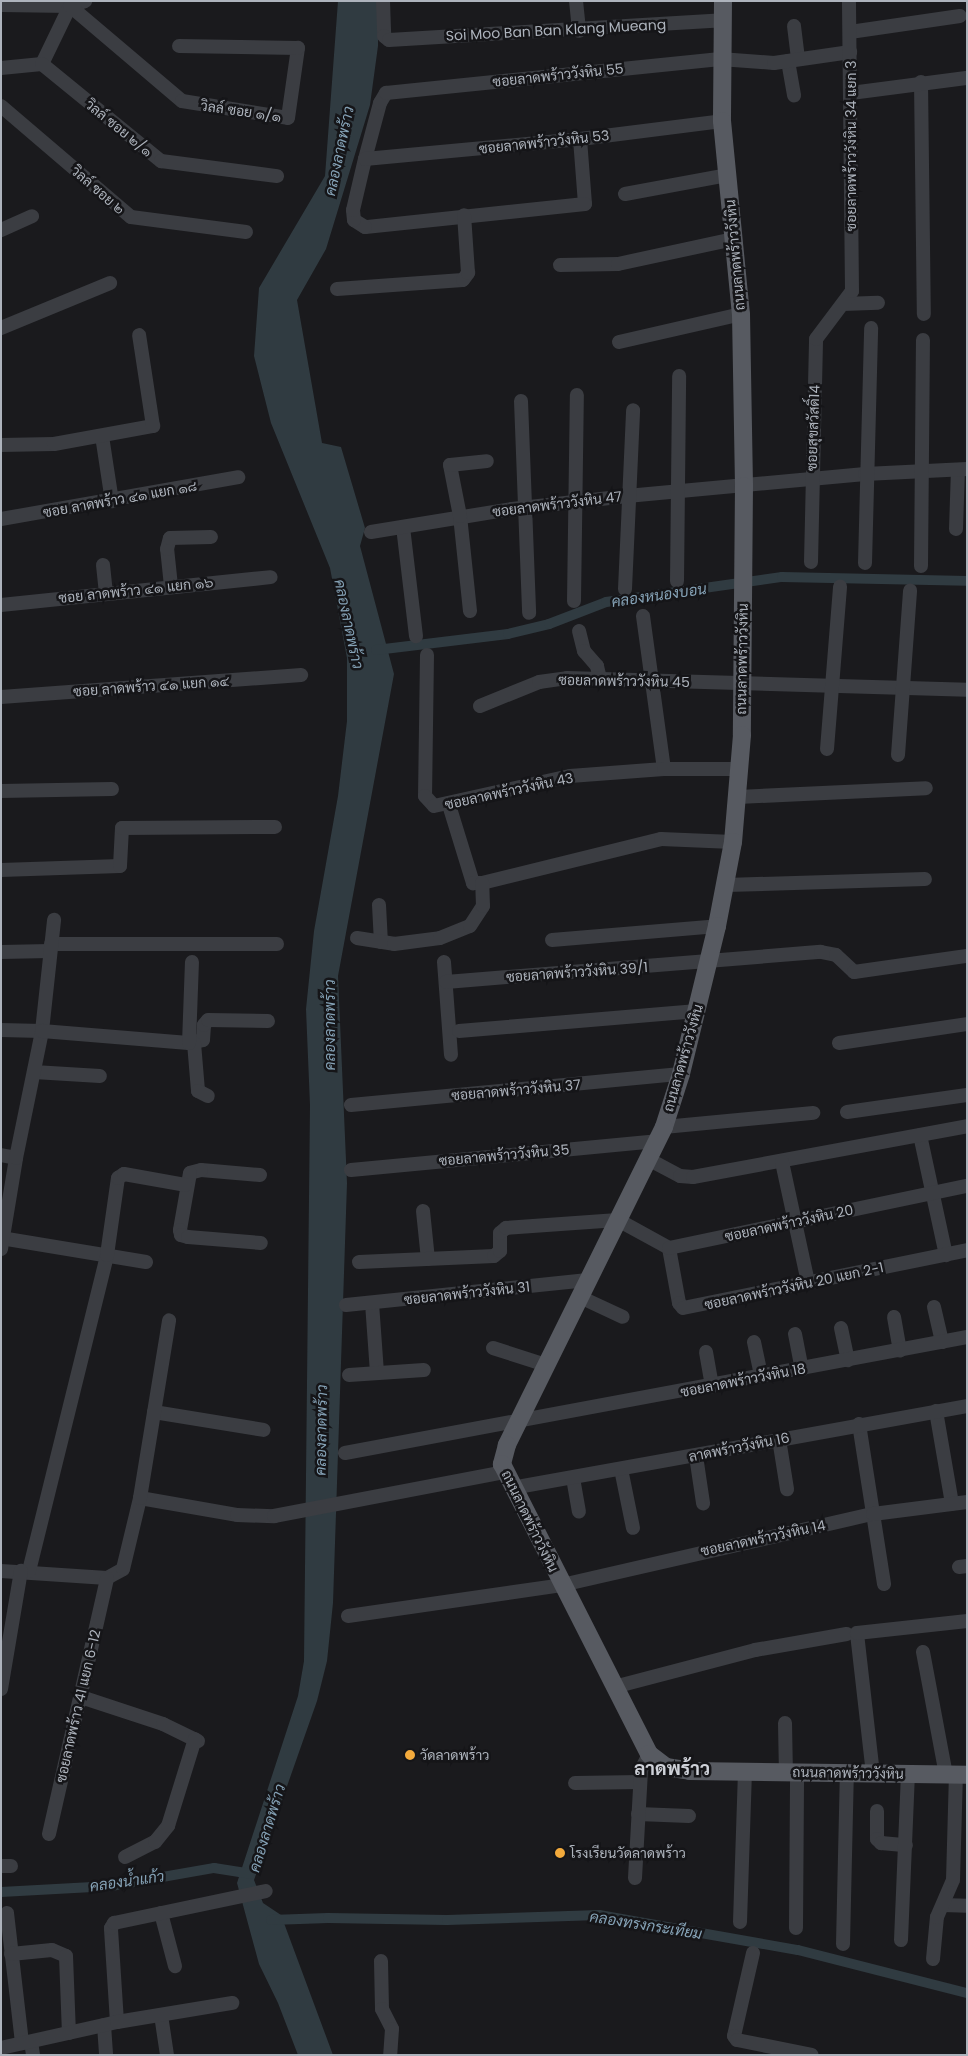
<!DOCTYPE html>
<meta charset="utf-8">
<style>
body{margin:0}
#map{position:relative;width:968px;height:2056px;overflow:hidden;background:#1a1a1d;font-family:Poppins,Sarabun,sans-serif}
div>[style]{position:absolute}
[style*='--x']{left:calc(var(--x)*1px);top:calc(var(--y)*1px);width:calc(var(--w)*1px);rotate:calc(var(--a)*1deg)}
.water>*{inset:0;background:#303b41}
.canal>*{height:10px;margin:-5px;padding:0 5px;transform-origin:5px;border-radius:5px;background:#303b41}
.minor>*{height:14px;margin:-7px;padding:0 7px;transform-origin:7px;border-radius:7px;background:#3b3d42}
.major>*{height:18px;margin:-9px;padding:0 9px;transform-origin:9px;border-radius:9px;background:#575a61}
.dots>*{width:14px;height:14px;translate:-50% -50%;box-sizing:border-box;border:2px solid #151518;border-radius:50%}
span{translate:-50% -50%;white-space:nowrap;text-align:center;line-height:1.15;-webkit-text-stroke:5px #151518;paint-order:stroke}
.street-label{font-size:14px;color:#adb3bc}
.poi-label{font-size:14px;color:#adb3bc}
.left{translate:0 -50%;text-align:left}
.water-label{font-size:15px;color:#85a2b6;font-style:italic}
.district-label{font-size:19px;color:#ced1d8;font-weight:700}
.frame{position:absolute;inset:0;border:2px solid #adb3bc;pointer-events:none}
</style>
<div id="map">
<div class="water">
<div style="clip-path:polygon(338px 1px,378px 1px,378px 46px,370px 105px,326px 249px,297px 300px,322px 443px,341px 447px,365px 528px,360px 546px,394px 674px,338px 976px,347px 1183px,333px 1603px,327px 1661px,317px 1701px,254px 1880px,263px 1903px,281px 1915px,333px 2055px,298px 2055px,278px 2003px,259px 1964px,237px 1883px,298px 1696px,304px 1661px,310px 1105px,306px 1009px,314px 931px,338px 796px,347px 721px,347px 658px,330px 568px,271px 423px,254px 356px,259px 288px,325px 176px)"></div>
</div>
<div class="canal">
<div style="--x:376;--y:650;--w:133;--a:-6.9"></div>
<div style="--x:508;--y:634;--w:42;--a:-13.7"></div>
<div style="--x:549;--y:624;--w:61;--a:-21.1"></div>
<div style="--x:606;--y:602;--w:178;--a:-8.1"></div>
<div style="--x:782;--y:577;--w:185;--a:1.2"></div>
<div style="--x:1;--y:1892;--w:110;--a:-3.1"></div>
<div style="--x:111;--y:1886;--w:105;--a:-9.9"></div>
<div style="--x:214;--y:1868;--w:37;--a:9"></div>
<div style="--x:271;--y:1920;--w:57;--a:-2"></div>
<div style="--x:328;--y:1918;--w:119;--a:1"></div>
<div style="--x:447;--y:1920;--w:152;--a:-1.9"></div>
<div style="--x:599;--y:1915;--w:202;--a:10"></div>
<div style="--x:798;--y:1950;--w:174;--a:14.3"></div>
</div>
<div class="minor">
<div style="--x:383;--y:1;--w:35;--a:88"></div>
<div style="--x:384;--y:36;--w:6;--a:39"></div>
<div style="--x:389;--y:40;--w:334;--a:-3.4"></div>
<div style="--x:576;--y:1;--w:30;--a:84"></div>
<div style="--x:1;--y:5;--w:69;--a:0.8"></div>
<div style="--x:70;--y:6;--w:16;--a:-18"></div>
<div style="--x:794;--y:26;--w:33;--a:83"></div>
<div style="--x:850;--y:32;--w:111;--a:-8.3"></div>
<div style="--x:788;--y:61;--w:35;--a:80"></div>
<div style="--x:42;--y:64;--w:64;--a:-64.2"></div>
<div style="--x:70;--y:6;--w:147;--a:40.3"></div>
<div style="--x:182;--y:101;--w:107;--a:9.1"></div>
<div style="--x:288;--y:118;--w:71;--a:-81.9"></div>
<div style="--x:298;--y:48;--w:119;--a:-179"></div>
<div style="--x:1;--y:68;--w:41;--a:-5.6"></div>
<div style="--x:42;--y:64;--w:154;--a:39.2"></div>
<div style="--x:161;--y:161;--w:117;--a:7.4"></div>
<div style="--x:921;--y:82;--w:232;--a:89.3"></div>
<div style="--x:851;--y:93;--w:116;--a:-7.4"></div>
<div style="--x:1;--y:106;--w:171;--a:40.5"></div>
<div style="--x:131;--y:217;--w:116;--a:7.4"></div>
<div style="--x:580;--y:139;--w:65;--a:85.6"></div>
<div style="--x:585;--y:204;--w:221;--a:174"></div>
<div style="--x:365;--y:227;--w:13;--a:-148"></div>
<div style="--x:354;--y:220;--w:10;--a:-96"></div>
<div style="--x:353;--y:210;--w:52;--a:-76.8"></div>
<div style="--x:365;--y:159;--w:58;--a:-75"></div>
<div style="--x:380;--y:103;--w:12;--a:-59"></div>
<div style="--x:386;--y:93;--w:336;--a:-5.8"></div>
<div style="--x:720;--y:59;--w:54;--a:4.2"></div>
<div style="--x:774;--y:63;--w:77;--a:-8.2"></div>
<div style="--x:365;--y:159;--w:216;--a:-5.3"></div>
<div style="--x:580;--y:139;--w:143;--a:-7.2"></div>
<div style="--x:625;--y:194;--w:105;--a:-10.5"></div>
<div style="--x:1;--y:230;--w:34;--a:-24"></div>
<div style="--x:560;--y:265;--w:58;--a:-1"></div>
<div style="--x:618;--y:264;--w:119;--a:-12.2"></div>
<div style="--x:337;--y:289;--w:126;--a:-4.1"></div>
<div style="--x:463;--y:280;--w:9;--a:-54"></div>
<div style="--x:468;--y:273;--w:58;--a:-93.9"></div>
<div style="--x:843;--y:304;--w:35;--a:-2"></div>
<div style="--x:1;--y:328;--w:118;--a:-22.4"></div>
<div style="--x:619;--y:342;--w:125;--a:-12.9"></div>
<div style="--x:521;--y:401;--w:212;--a:87.8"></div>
<div style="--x:102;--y:436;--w:66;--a:81.3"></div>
<div style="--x:1;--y:445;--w:53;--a:-1.1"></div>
<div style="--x:54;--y:444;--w:101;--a:-10.3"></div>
<div style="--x:153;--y:426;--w:92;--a:-98.7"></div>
<div style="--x:1;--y:519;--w:241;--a:-10"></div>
<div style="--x:403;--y:527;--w:110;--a:83.2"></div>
<div style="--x:956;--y:529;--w:59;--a:-88.1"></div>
<div style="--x:371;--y:532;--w:143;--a:-9.3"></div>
<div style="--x:512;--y:509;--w:116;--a:-6.4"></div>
<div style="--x:627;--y:496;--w:239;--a:-5.3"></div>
<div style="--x:865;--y:474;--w:102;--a:-2.8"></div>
<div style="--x:811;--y:562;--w:223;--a:-88.7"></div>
<div style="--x:816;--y:339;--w:60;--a:-53.1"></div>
<div style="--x:852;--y:291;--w:290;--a:-90.6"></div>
<div style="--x:865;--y:563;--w:235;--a:-88.5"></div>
<div style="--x:103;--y:565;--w:27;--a:84"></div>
<div style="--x:921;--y:566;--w:226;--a:-89.5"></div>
<div style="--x:677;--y:581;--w:205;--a:-89.4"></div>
<div style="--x:171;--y:586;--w:37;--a:-96"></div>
<div style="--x:167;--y:549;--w:11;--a:-75"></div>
<div style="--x:170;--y:538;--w:41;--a:-1.4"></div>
<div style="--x:625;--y:589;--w:179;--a:-87.4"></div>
<div style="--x:574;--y:601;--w:206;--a:-89.2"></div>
<div style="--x:1;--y:605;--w:271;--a:-5.9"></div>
<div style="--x:470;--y:611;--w:96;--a:-96"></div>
<div style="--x:460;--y:516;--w:52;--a:-101.1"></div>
<div style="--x:450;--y:465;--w:37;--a:-6"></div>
<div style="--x:643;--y:616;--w:154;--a:82.2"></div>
<div style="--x:579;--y:631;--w:21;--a:76"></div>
<div style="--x:584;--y:651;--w:20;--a:49"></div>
<div style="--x:597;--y:666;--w:13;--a:77"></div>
<div style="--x:427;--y:655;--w:141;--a:90.8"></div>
<div style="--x:425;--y:796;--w:13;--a:48"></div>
<div style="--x:434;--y:806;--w:139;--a:-12.4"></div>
<div style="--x:570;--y:776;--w:94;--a:-4.3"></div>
<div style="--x:664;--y:769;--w:76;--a:0"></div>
<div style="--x:1;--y:697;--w:301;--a:-4.2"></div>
<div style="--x:480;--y:706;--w:64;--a:-22.1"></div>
<div style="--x:539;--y:682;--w:28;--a:-8"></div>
<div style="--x:567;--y:678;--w:400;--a:1.7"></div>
<div style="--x:827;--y:749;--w:163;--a:-85.4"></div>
<div style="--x:898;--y:755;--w:165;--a:-85.8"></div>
<div style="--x:1;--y:791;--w:111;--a:-1"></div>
<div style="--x:738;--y:797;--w:188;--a:-2.7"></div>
<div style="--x:449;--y:805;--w:82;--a:72.9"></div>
<div style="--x:473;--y:883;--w:9;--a:0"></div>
<div style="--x:482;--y:883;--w:184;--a:-13.8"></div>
<div style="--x:661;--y:839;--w:72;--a:2.4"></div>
<div style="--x:1;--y:870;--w:119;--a:-1.9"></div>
<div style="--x:120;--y:866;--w:38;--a:-87"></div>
<div style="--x:122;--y:828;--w:153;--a:-0.4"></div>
<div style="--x:726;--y:885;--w:199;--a:-1.7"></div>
<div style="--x:379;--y:905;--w:37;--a:87"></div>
<div style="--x:357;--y:938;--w:37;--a:9"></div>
<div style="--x:394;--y:944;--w:46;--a:-7.4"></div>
<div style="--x:440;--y:938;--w:32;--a:-22"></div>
<div style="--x:470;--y:926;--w:24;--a:-57"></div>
<div style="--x:483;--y:906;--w:23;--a:-92"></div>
<div style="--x:552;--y:940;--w:166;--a:-4.8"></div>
<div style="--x:51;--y:944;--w:226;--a:0"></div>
<div style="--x:1;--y:952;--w:49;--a:-1.2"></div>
<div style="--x:444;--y:962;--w:93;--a:85.7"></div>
<div style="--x:446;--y:982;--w:376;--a:-4.6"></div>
<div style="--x:821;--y:952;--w:15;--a:11"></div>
<div style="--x:836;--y:955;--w:25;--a:43"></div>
<div style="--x:854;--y:972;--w:114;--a:-8.1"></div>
<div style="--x:1;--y:1030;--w:41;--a:1.4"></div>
<div style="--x:42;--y:1031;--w:112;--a:-83.8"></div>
<div style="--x:459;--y:1031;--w:239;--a:-4.8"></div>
<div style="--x:189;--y:1043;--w:14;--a:-12"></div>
<div style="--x:203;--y:1040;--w:15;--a:-86"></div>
<div style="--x:204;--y:1025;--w:6;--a:-51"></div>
<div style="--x:208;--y:1020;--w:60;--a:1"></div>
<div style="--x:194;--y:1043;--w:48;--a:85.2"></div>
<div style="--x:198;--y:1091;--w:11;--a:27"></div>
<div style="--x:839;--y:1043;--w:129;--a:-8.4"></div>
<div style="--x:34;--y:1072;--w:66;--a:3.5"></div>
<div style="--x:351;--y:1105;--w:331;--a:-5.4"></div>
<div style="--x:847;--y:1112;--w:121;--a:-8.1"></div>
<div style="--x:664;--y:1127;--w:150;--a:-5.4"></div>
<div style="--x:920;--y:1135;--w:123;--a:77.8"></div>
<div style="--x:1;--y:1155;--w:15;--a:11"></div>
<div style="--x:648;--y:1159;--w:36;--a:28"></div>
<div style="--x:680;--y:1176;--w:13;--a:4"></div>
<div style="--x:693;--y:1177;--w:279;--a:-10.5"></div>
<div style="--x:782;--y:1162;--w:123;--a:77.8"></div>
<div style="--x:351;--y:1170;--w:307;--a:-5.4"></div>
<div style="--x:260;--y:1175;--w:59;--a:-175.2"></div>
<div style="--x:201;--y:1170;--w:11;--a:165"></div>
<div style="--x:190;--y:1173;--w:58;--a:100"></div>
<div style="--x:180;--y:1230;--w:5;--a:79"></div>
<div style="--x:181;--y:1235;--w:7;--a:16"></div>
<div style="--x:188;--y:1237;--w:73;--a:4.7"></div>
<div style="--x:423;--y:1211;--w:48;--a:84.1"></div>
<div style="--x:1;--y:1238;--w:147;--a:9.4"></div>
<div style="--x:669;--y:1248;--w:56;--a:79.7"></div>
<div style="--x:679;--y:1303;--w:6;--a:51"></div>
<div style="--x:683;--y:1308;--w:290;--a:-11.5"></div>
<div style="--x:1;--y:1249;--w:92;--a:-80.6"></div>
<div style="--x:16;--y:1158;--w:130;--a:-78.4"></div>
<div style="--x:42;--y:1031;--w:147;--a:4.7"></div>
<div style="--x:189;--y:1043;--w:81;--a:-87.9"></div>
<div style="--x:359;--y:1262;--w:135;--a:-2.5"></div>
<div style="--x:494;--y:1256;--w:8;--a:-40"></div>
<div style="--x:500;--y:1251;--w:18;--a:-90"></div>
<div style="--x:500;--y:1233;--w:8;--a:-40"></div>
<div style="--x:506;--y:1228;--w:112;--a:-4.1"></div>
<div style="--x:618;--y:1220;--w:58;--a:28.8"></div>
<div style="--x:669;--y:1248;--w:304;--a:-11.8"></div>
<div style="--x:580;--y:1297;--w:47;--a:24.9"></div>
<div style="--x:372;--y:1303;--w:70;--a:85.9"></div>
<div style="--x:346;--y:1305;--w:243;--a:-5.9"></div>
<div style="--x:934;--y:1307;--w:36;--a:77"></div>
<div style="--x:894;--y:1317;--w:34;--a:80"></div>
<div style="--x:841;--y:1328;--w:33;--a:78"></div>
<div style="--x:795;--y:1334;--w:36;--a:79"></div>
<div style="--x:754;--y:1342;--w:35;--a:78"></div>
<div style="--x:493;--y:1348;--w:56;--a:17.8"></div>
<div style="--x:706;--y:1352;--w:35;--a:80"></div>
<div style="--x:349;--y:1375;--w:75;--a:-3.8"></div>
<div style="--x:936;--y:1411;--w:94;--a:80.2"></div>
<div style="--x:154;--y:1412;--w:111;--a:9.3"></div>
<div style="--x:859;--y:1424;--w:162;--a:81.1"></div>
<div style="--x:779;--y:1439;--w:51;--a:80.9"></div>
<div style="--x:345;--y:1453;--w:633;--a:-10.56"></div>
<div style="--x:696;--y:1456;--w:48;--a:81.5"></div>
<div style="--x:621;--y:1469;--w:60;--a:78.5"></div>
<div style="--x:573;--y:1478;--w:34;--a:80"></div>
<div style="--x:512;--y:1488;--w:462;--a:-10.2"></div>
<div style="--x:140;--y:1498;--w:98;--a:9.9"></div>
<div style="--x:237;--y:1515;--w:37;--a:2"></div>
<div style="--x:274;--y:1516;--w:234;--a:-10.8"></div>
<div style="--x:959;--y:1567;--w:8;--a:-7"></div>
<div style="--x:1;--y:1571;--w:106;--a:3.8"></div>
<div style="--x:107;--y:1578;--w:18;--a:-29"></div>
<div style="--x:123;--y:1569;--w:73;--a:-76.5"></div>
<div style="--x:140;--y:1498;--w:180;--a:-80.7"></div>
<div style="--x:29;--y:1571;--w:325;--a:-76.1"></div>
<div style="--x:107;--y:1255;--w:78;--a:-81.9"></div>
<div style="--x:118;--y:1178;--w:7;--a:-34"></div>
<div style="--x:124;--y:1174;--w:62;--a:10.2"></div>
<div style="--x:348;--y:1616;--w:216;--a:-8.2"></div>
<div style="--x:562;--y:1585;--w:319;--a:-12.9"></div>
<div style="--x:873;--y:1514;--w:95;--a:-7.3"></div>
<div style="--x:923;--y:1652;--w:125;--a:79.4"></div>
<div style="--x:614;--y:1687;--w:146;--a:-14.7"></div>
<div style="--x:755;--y:1650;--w:93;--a:-9.9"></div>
<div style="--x:1;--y:1689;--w:120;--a:-80.4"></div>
<div style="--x:81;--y:1697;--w:86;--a:18.2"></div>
<div style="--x:163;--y:1724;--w:39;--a:26"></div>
<div style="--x:785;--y:1723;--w:50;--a:88.9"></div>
<div style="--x:873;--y:1774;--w:142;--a:-96.5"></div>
<div style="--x:857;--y:1633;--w:111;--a:-6.2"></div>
<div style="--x:575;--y:1783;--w:65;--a:-0.9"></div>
<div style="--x:877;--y:1811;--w:28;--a:90"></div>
<div style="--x:877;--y:1839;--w:6;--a:45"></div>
<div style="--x:881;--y:1843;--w:25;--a:5"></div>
<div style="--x:638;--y:1814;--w:51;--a:2.2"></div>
<div style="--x:49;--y:1834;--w:262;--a:-77.2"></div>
<div style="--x:125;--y:1857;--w:34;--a:-27"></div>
<div style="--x:155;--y:1842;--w:21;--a:-51"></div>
<div style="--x:168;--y:1826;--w:91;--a:-72.8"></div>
<div style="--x:1;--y:1866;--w:10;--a:0"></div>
<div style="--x:635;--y:1878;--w:108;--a:-86.8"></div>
<div style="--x:641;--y:1770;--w:18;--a:-63"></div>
<div style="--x:943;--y:1905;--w:24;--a:2"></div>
<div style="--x:7;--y:1913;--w:131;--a:83.4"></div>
<div style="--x:161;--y:1913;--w:55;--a:75.2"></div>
<div style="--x:740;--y:1922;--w:150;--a:-88.1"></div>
<div style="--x:796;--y:1928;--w:155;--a:-89.6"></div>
<div style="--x:901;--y:1940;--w:166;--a:-87.6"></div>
<div style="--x:843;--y:1944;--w:171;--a:-88.7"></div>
<div style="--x:753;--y:1953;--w:85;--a:102.9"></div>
<div style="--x:734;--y:2036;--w:5;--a:53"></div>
<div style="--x:737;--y:2040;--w:76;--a:11.3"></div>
<div style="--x:11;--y:1954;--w:41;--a:-5.6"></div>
<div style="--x:52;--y:1950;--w:15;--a:23"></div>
<div style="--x:66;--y:1956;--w:77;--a:87.8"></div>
<div style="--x:933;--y:1959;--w:42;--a:-84.6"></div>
<div style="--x:937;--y:1917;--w:40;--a:-66.6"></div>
<div style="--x:953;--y:1880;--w:105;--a:-88.4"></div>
<div style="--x:381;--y:1961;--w:48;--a:88.8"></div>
<div style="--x:382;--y:2009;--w:22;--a:63"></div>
<div style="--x:392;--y:2029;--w:26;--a:94"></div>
<div style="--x:161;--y:2015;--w:40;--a:81.5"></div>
<div style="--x:117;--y:2022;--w:94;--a:-93.7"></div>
<div style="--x:111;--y:1928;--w:6;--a:-59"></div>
<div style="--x:114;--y:1923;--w:155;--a:-11.9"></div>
<div style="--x:104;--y:2025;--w:30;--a:86"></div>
<div style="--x:31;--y:2042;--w:13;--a:81"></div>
<div style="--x:1;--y:2048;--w:119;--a:-12.6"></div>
<div style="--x:117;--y:2022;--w:117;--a:-9.4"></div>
</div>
<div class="major">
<div style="--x:723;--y:1;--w:120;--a:90.5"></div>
<div style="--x:722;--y:121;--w:194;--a:84.4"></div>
<div style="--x:741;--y:314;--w:172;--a:89"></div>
<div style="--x:744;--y:486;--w:249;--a:90.5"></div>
<div style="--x:742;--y:735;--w:107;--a:94.8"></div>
<div style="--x:733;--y:842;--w:86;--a:100.8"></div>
<div style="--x:717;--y:926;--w:152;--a:103.7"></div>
<div style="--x:681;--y:1074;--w:56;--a:107.8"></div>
<div style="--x:664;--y:1127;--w:355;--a:116.3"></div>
<div style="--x:507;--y:1445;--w:20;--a:105"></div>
<div style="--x:502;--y:1464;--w:325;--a:63.1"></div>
<div style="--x:649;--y:1754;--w:21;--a:37"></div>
<div style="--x:666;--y:1767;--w:24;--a:9"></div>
<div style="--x:690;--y:1771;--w:277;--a:0.8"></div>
</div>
<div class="dots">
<div style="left:410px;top:1755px;background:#f3aa3c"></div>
<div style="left:560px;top:1853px;background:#f3aa3c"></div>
</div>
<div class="street-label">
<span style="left:556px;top:30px;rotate:-3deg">Soi Moo Ban Ban Klang Mueang</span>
<span style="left:558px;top:75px;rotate:-6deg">ซอยลาดพร้าววังหิน 55</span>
<span style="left:241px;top:111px;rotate:8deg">วิลล์ ซอย ๑/๑</span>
<span style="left:119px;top:128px;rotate:39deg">วิลล์ ซอย ๒/๑</span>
<span style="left:544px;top:142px;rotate:-6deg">ซอยลาดพร้าววังหิน 53</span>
<span style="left:851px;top:146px;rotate:-90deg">ซอยลาดพร้าววังหิน 34 แยก 3</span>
<span style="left:98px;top:190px;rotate:41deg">วิลล์ ซอย ๒</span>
<span style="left:735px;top:255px;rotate:-95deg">ถนนลาดพร้าววังหิน</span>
<span style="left:813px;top:428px;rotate:-88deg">ซอยสุขสวัสดิ์14</span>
<span style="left:120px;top:499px;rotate:-10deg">ซอย ลาดพร้าว ๔๑ แยก ๑๘</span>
<span style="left:557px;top:504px;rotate:-7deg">ซอยลาดพร้าววังหิน 47</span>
<span style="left:136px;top:590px;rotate:-6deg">ซอย ลาดพร้าว ๔๑ แยก ๑๖</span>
<span style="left:742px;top:659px;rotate:-89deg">ถนนลาดพร้าววังหิน</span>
<span style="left:624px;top:681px;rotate:1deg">ซอยลาดพร้าววังหิน 45</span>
<span style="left:151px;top:686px;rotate:-4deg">ซอย ลาดพร้าว ๔๑ แยก ๑๔</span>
<span style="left:509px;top:791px;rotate:-12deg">ซอยลาดพร้าววังหิน 43</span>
<span style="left:577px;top:972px;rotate:-4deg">ซอยลาดพร้าววังหิน 39/1</span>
<span style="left:683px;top:1058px;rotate:-74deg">ถนนลาดพร้าววังหิน</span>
<span style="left:516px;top:1090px;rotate:-5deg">ซอยลาดพร้าววังหิน 37</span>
<span style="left:504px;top:1155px;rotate:-5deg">ซอยลาดพร้าววังหิน 35</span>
<span style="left:789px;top:1223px;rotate:-12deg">ซอยลาดพร้าววังหิน 20</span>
<span style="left:794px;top:1286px;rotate:-12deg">ซอยลาดพร้าววังหิน 20 แยก 2-1</span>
<span style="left:467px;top:1293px;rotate:-6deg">ซอยลาดพร้าววังหิน 31</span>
<span style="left:743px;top:1380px;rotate:-11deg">ซอยลาดพร้าววังหิน 18</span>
<span style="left:739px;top:1447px;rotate:-11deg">ลาดพร้าววังหิน 16</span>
<span style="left:530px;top:1521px;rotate:64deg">ถนนลาดพร้าววังหิน</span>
<span style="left:763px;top:1538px;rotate:-12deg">ซอยลาดพร้าววังหิน 14</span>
<span style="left:78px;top:1706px;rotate:-77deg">ซอยลาดพร้าว 41 แยก 6-12</span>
<span style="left:848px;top:1773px;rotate:1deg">ถนนลาดพร้าววังหิน</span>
</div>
<div class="poi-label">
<span class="left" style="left:420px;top:1755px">วัดลาดพร้าว</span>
<span class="left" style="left:570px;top:1853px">โรงเรียนวัดลาดพร้าว</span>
</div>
<div class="water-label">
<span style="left:339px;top:151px;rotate:-78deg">คลองลาดพร้าว</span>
<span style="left:659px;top:595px;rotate:-8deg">คลองหนองบอน</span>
<span style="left:349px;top:624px;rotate:78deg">คลองลาดพร้าว</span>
<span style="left:330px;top:1025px;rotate:-90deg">คลองลาดพร้าว</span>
<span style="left:321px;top:1430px;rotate:-89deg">คลองลาดพร้าว</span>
<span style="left:267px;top:1828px;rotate:-73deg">คลองลาดพร้าว</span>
<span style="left:127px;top:1881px;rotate:-8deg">คลองน้ำแก้ว</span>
<span style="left:646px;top:1925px;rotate:9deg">คลองทรงกระเทียม</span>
</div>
<div class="district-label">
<span style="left:672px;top:1769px">ลาดพร้าว</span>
</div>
<div class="frame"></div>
</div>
